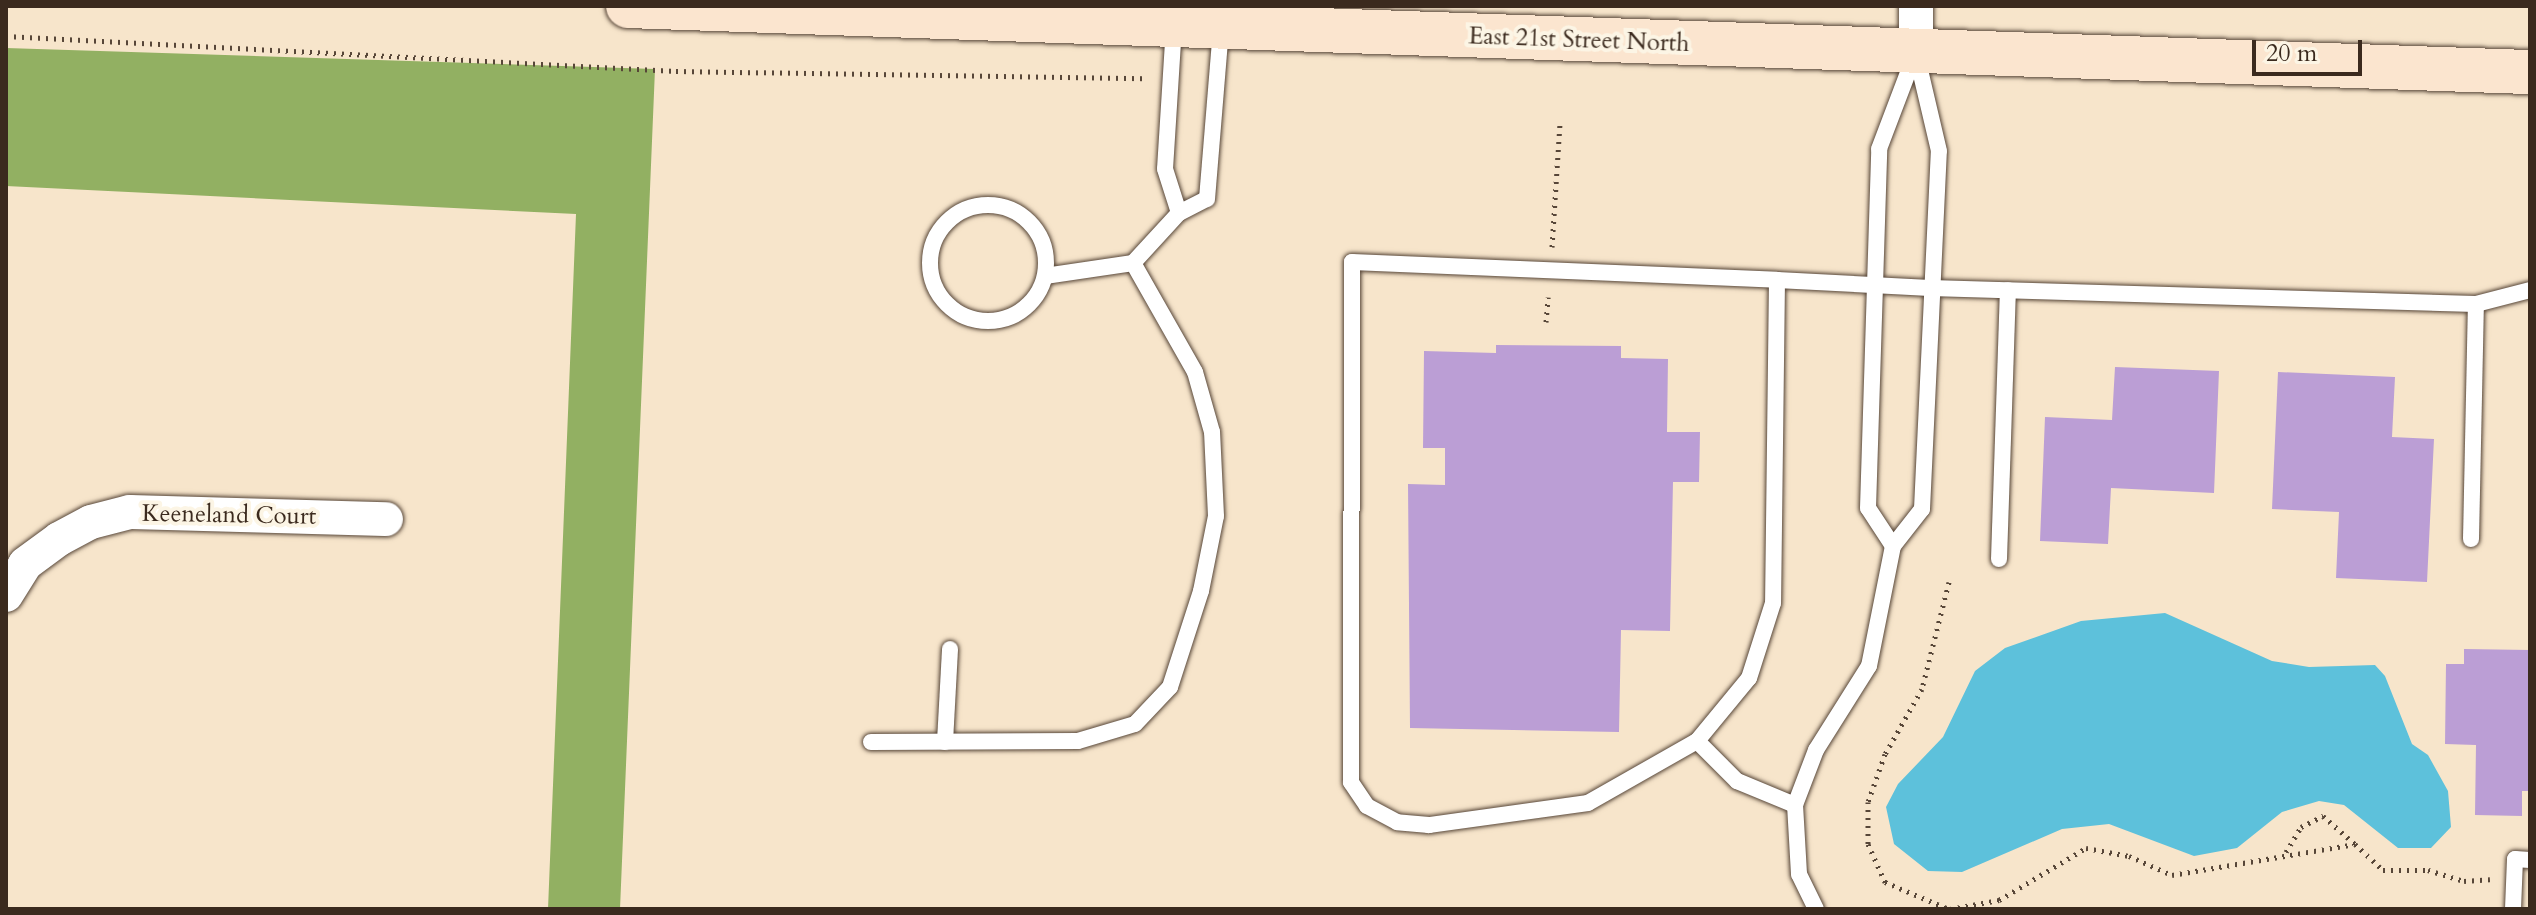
<!DOCTYPE html>
<style>
body{margin:0}
#map{position:relative;width:2536px;height:915px;overflow:hidden;background:#f7e5cb;font-family:Cardo,serif}
div>[style]{position:absolute}
[style*='--x']{left:calc(var(--x)*1px);top:calc(var(--y)*1px);width:calc(var(--w)*1px);rotate:calc(var(--a)*1deg)}
.forest>*{inset:0;background:#92b062}
.water>*{inset:0;background:#5dc1db}
.building>*{inset:0;background:#bb9ed5}
.path>*{height:5px;margin-top:-2.5px;transform-origin:0;background:repeating-linear-gradient(90deg,#574638 0 2px,transparent 0 8px)}
.roads{filter:drop-shadow(0 0 2px #574638) drop-shadow(0 0 2px #574638)}
.lane>*{height:16px;margin:-8px;padding:0 8px;transform-origin:8px;border-radius:8px;background:#fff}
.lane>.ring{margin:-8px;padding:0;box-sizing:content-box;background:none;border:16px solid #fff;border-radius:50%}
.street>*{height:34px;margin:-17px;padding:0 17px;transform-origin:17px;border-radius:17px;background:#fff}
.secondary>*{height:44px;margin:-22px;padding:0 22px;transform-origin:22px;border-radius:22px;background:#fbe5cf}
span{translate:-50% -50%;white-space:nowrap;text-align:center;line-height:1.15;-webkit-text-stroke:8px #fcf5e5;paint-order:stroke}
.street-label{font-size:24px;color:#3b2a1e}
.frame{position:absolute;inset:0;border:8px solid #3b2a1e;pointer-events:none}
.scale{position:absolute;left:2252px;top:40px;width:110px;height:36px;box-sizing:border-box;border:4px solid #3b2a1e;border-top:0;padding-left:10px;font-size:24px;line-height:28px;white-space:nowrap;color:#3b2a1e;-webkit-text-stroke:6px #fcf5e5;paint-order:stroke}
</style>
<div id="map">
<div class="forest">
<div style="clip-path:polygon(6px 48px,655px 69px,620px 909px,548px 909px,576px 214px,6px 186px)"></div>
</div>
<div class="water">
<div style="clip-path:polygon(2165px 613px,2272px 661px,2309px 667px,2375px 665px,2385px 676px,2412px 744px,2428px 755px,2448px 791px,2451px 827px,2431px 848px,2398px 848px,2344px 805px,2319px 801px,2282px 812px,2237px 848px,2194px 856px,2109px 824px,2062px 829px,1962px 872px,1928px 871px,1894px 844px,1886px 807px,1898px 784px,1943px 737px,1975px 671px,2005px 648px,2081px 621px)"></div>
</div>
<div class="building">
<div style="clip-path:polygon(1496px 345px,1621px 346px,1621px 358px,1668px 359px,1667px 432px,1700px 432px,1699px 482px,1673px 482px,1670px 631px,1621px 630px,1619px 732px,1410px 728px,1408px 484px,1445px 485px,1445px 448px,1423px 448px,1424px 351px,1496px 353px)"></div>
<div style="clip-path:polygon(2115px 367px,2219px 371px,2214px 493px,2111px 488px,2108px 544px,2040px 541px,2045px 417px,2112px 420px)"></div>
<div style="clip-path:polygon(2278px 372px,2395px 377px,2392px 437px,2434px 439px,2427px 582px,2336px 578px,2339px 512px,2272px 509px)"></div>
<div style="clip-path:polygon(2464px 649px,2530px 650px,2530px 791px,2522px 791px,2522px 816px,2475px 815px,2476px 745px,2445px 744px,2446px 664px,2464px 664px)"></div>
</div>
<div class="path">
<div style="--x:6;--y:36;--w:671;--a:2.99"></div>
<div style="--x:676;--y:71;--w:468;--a:0.9"></div>
<div style="--x:1552;--y:247;--w:123;--a:-86.3"></div>
<div style="--x:1546;--y:322;--w:25;--a:-85"></div>
<div style="--x:1949;--y:582;--w:110;--a:104.2"></div>
<div style="--x:1922;--y:689;--w:75;--a:119.6"></div>
<div style="--x:1885;--y:754;--w:51;--a:109.5"></div>
<div style="--x:1868;--y:802;--w:42;--a:90"></div>
<div style="--x:1868;--y:844;--w:42;--a:65.9"></div>
<div style="--x:1885;--y:882;--w:69;--a:22.9"></div>
<div style="--x:2286;--y:852;--w:29;--a:-59"></div>
<div style="--x:2301;--y:827;--w:25;--a:-27"></div>
<div style="--x:2323;--y:816;--w:43;--a:41.2"></div>
<div style="--x:1950;--y:909;--w:50;--a:-10.4"></div>
<div style="--x:1999;--y:900;--w:101;--a:-30.9"></div>
<div style="--x:2086;--y:848;--w:44;--a:10.5"></div>
<div style="--x:2129;--y:856;--w:47;--a:23.8"></div>
<div style="--x:2172;--y:875;--w:186;--a:-9.6"></div>
<div style="--x:2355;--y:844;--w:38;--a:43"></div>
<div style="--x:2383;--y:870;--w:45;--a:0"></div>
<div style="--x:2428;--y:870;--w:38;--a:17"></div>
<div style="--x:2464;--y:881;--w:26;--a:-4"></div>
</div>
<div class="roads">
<div class="lane">
<div style="--x:1174;--y:26;--w:143;--a:93.6"></div>
<div style="--x:1165;--y:169;--w:46;--a:72.3"></div>
<div class="ring" style="left:930px;top:205px;width:100px;height:100px"></div>
<div style="--x:1045;--y:276;--w:89;--a:-8.4"></div>
<div style="--x:1777;--y:280;--w:323;--a:90.7"></div>
<div style="--x:1773;--y:603;--w:79;--a:107.7"></div>
<div style="--x:1749;--y:678;--w:82;--a:129.5"></div>
<div style="--x:1697;--y:741;--w:125;--a:150.4"></div>
<div style="--x:1588;--y:803;--w:161;--a:172.1"></div>
<div style="--x:1429;--y:825;--w:32;--a:-175"></div>
<div style="--x:1397;--y:822;--w:34;--a:-152"></div>
<div style="--x:1367;--y:806;--w:29;--a:-124"></div>
<div style="--x:1351;--y:782;--w:520;--a:-89.89"></div>
<div style="--x:1352;--y:262;--w:425;--a:2.4"></div>
<div style="--x:1777;--y:280;--w:153;--a:3"></div>
<div style="--x:1930;--y:288;--w:546;--a:1.68"></div>
<div style="--x:2476;--y:304;--w:56;--a:-14.5"></div>
<div style="--x:2471;--y:539;--w:235;--a:-88.8"></div>
<div style="--x:1893;--y:546;--w:45;--a:-123.3"></div>
<div style="--x:1868;--y:508;--w:359;--a:-88.2"></div>
<div style="--x:1879;--y:149;--w:102;--a:-69.2"></div>
<div style="--x:1999;--y:559;--w:269;--a:-88.1"></div>
<div style="--x:1697;--y:741;--w:57;--a:45"></div>
<div style="--x:1737;--y:781;--w:63;--a:22.5"></div>
<div style="--x:871;--y:742;--w:207;--a:-0.3"></div>
<div style="--x:1078;--y:741;--w:59;--a:-16.6"></div>
<div style="--x:1135;--y:724;--w:51;--a:-46.6"></div>
<div style="--x:1170;--y:687;--w:101;--a:-72.1"></div>
<div style="--x:1201;--y:591;--w:76;--a:-78.7"></div>
<div style="--x:1216;--y:516;--w:84;--a:-92.7"></div>
<div style="--x:1212;--y:432;--w:62;--a:-105.8"></div>
<div style="--x:1195;--y:372;--w:125;--a:-119.6"></div>
<div style="--x:1133;--y:263;--w:68;--a:-47.4"></div>
<div style="--x:1179;--y:213;--w:31;--a:-27"></div>
<div style="--x:1207;--y:199;--w:171;--a:-85.3"></div>
<div style="--x:945;--y:742;--w:93;--a:-86.9"></div>
<div style="--x:1816;--y:909;--w:39;--a:-116"></div>
<div style="--x:1799;--y:874;--w:69;--a:-93.3"></div>
<div style="--x:1795;--y:805;--w:59;--a:-69.1"></div>
<div style="--x:1816;--y:750;--w:99;--a:-57.8"></div>
<div style="--x:1869;--y:666;--w:122;--a:-78.7"></div>
<div style="--x:1893;--y:546;--w:47;--a:-51.9"></div>
<div style="--x:1922;--y:509;--w:358;--a:-87.3"></div>
<div style="--x:1939;--y:151;--w:101;--a:-103.2"></div>
<div style="--x:2513;--y:909;--w:50;--a:-87.7"></div>
<div style="--x:2515;--y:859;--w:15;--a:4"></div>
</div>
<div class="street">
<div style="--x:1916;--y:51;--w:45;--a:-90"></div>
<div style="--x:6;--y:595;--w:36;--a:-58"></div>
<div style="--x:25;--y:564;--w:42;--a:-36.3"></div>
<div style="--x:59;--y:539;--w:36;--a:-28"></div>
<div style="--x:91;--y:522;--w:40;--a:-14.4"></div>
<div style="--x:130;--y:512;--w:256;--a:1.6"></div>
</div>
<div class="secondary">
<div style="--x:628;--y:6;--w:1903;--a:1.99"></div>
</div>
</div>
<div class="street-label">
<span style="left:1579px;top:40px;rotate:2deg">East 21st Street North</span>
<span style="left:229px;top:515px;rotate:1deg">Keeneland Court</span>
</div>
<div class="frame"></div>
<div class="scale">20 m</div>
</div>
